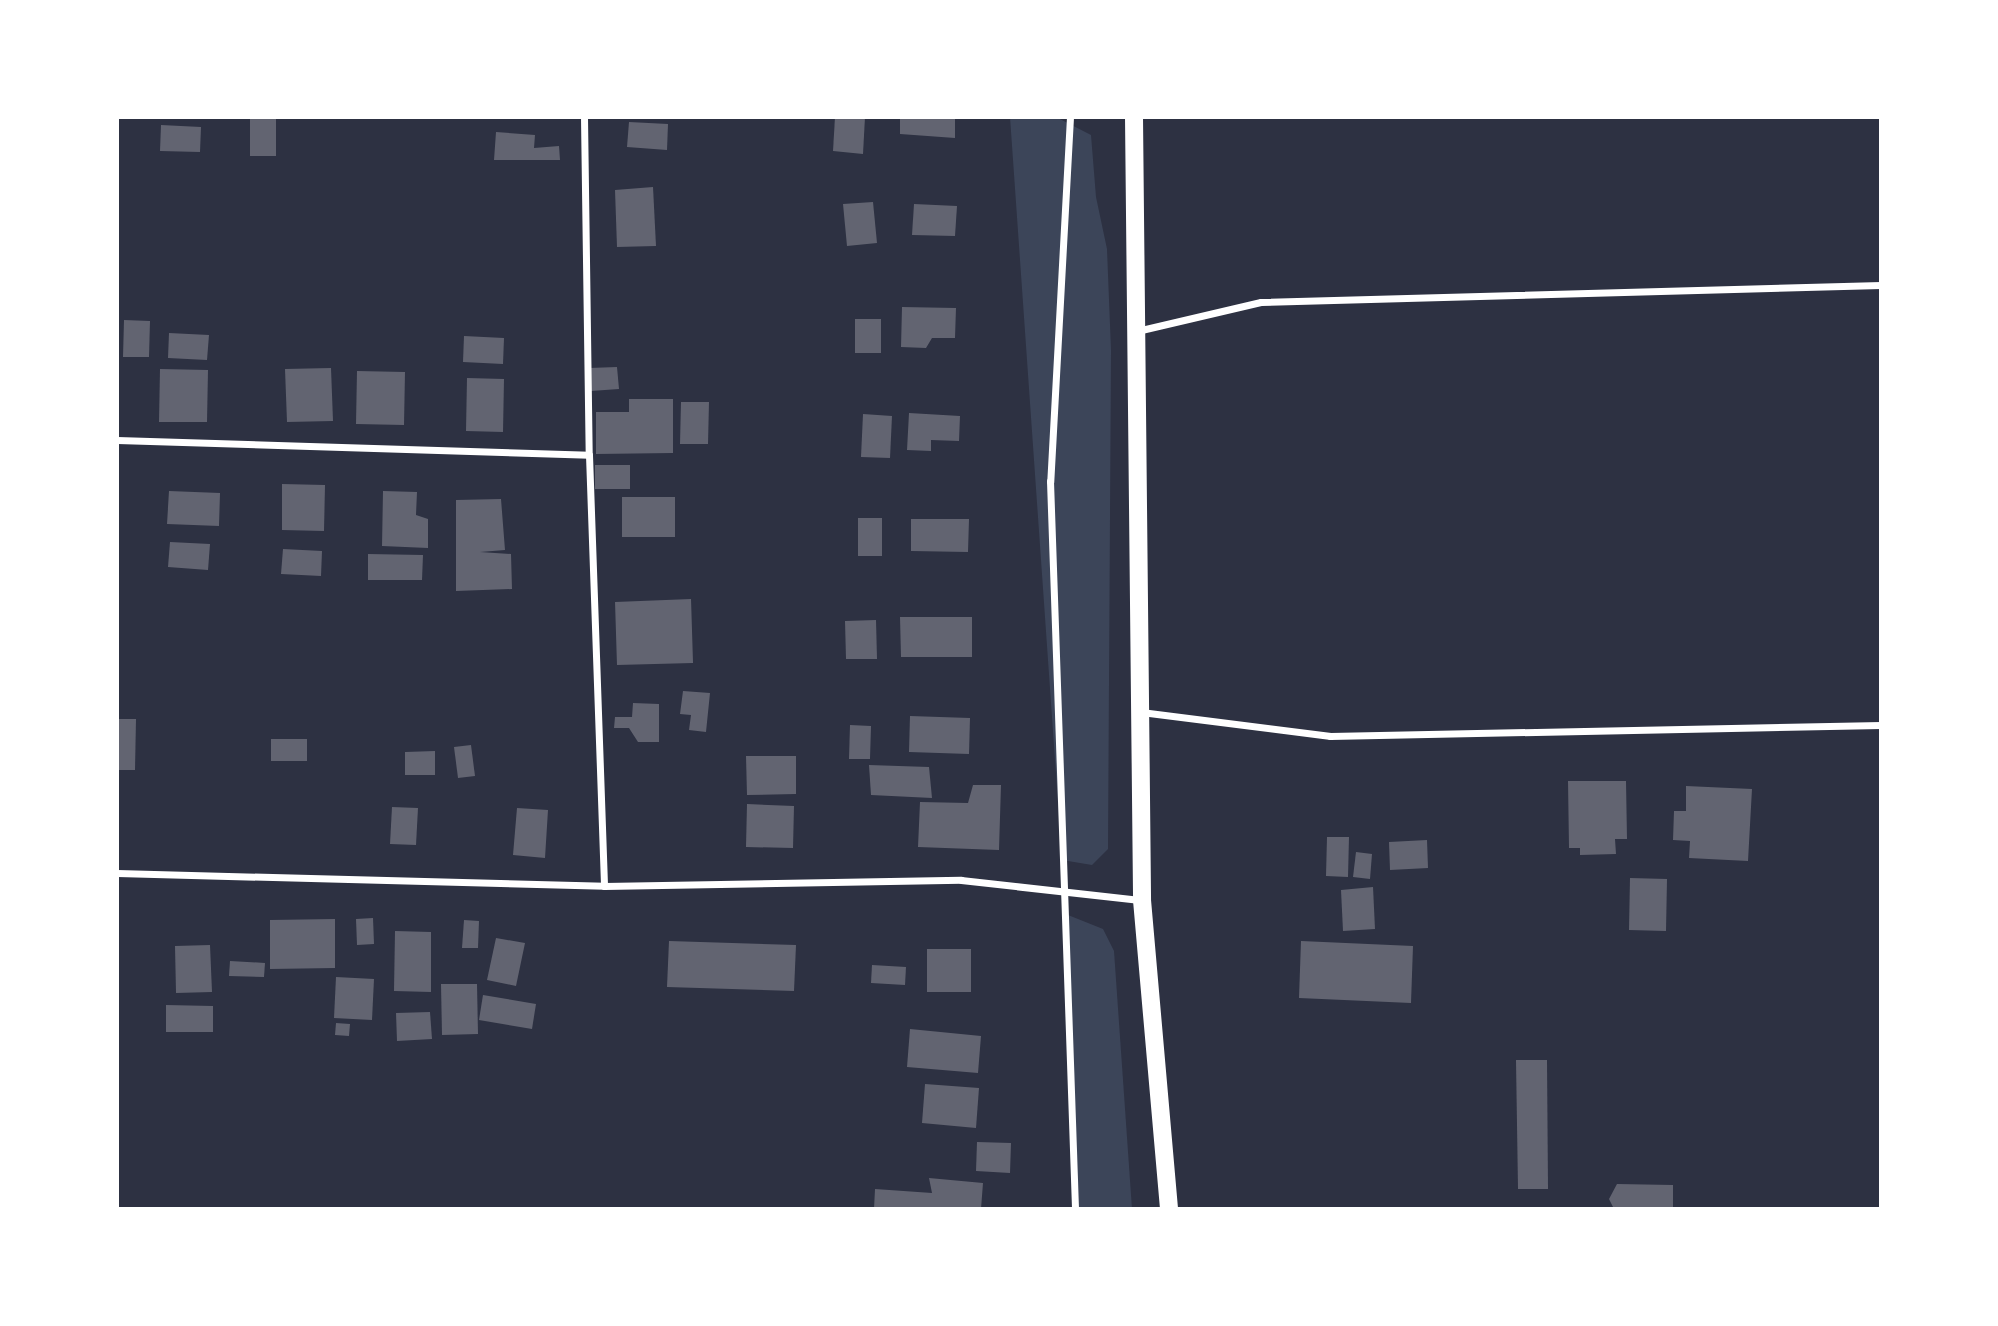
<!DOCTYPE html>
<style>
body{margin:0}
#map{position:relative;width:1998px;height:1326px;overflow:hidden;background:#2d3142;font-family:"DejaVu Sans",sans-serif}
div>[style]{position:absolute}
[style*='--x']{left:calc(var(--x)*1px);top:calc(var(--y)*1px);width:calc(var(--w)*1px);rotate:calc(var(--a)*1deg)}
.green>*{inset:0;background:#3c4559}
.building>*{inset:0;background:#626471}
.minor>*{height:7px;margin:-3.5px;padding:0 3.5px;transform-origin:3.5px;border-radius:3.5px;background:#fff}
.primary>*{height:18px;margin:-9px;padding:0 9px;transform-origin:9px;border-radius:9px;background:#fff}
span{translate:-50% -50%;white-space:nowrap;text-align:center;line-height:1.15;-webkit-text-stroke:5px #fff;paint-order:stroke}
.frame{position:absolute;inset:0;border:119px solid #fff;pointer-events:none}
</style>
<div id="map">
<div class="green">
<div style="clip-path:polygon(1010px 117px,1056px 117px,1091px 135px,1096px 197px,1107px 249px,1111px 350px,1108px 849px,1092px 865px,1062px 860px)"></div>
<div style="clip-path:polygon(1068px 915px,1103px 929px,1114px 951px,1132px 1209px,1079px 1209px)"></div>
</div>
<div class="building">
<div style="clip-path:polygon(835px 117px,865px 117px,863px 154px,833px 151px)"></div>
<div style="clip-path:polygon(900px 117px,955px 117px,955px 138px,900px 134px)"></div>
<div style="clip-path:polygon(250px 119px,276px 119px,276px 156px,250px 156px)"></div>
<div style="clip-path:polygon(629px 122px,668px 124px,667px 150px,627px 147px)"></div>
<div style="clip-path:polygon(161px 125px,201px 127px,200px 152px,160px 151px)"></div>
<div style="clip-path:polygon(496px 132px,535px 135px,534px 148px,559px 146px,560px 160px,494px 160px)"></div>
<div style="clip-path:polygon(653px 187px,656px 246px,617px 247px,615px 190px)"></div>
<div style="clip-path:polygon(873px 202px,877px 243px,847px 246px,843px 204px)"></div>
<div style="clip-path:polygon(914px 204px,957px 206px,955px 236px,912px 235px)"></div>
<div style="clip-path:polygon(902px 307px,956px 308px,955px 338px,932px 338px,926px 348px,901px 347px)"></div>
<div style="clip-path:polygon(855px 319px,881px 319px,881px 353px,855px 353px)"></div>
<div style="clip-path:polygon(124px 320px,150px 321px,149px 357px,123px 357px)"></div>
<div style="clip-path:polygon(169px 333px,209px 335px,207px 360px,168px 358px)"></div>
<div style="clip-path:polygon(464px 336px,504px 338px,503px 364px,463px 362px)"></div>
<div style="clip-path:polygon(617px 367px,619px 389px,591px 391px,589px 368px)"></div>
<div style="clip-path:polygon(331px 368px,333px 421px,287px 422px,285px 369px)"></div>
<div style="clip-path:polygon(160px 369px,208px 370px,207px 422px,159px 422px)"></div>
<div style="clip-path:polygon(357px 371px,405px 372px,404px 425px,356px 424px)"></div>
<div style="clip-path:polygon(467px 378px,504px 379px,503px 432px,466px 431px)"></div>
<div style="clip-path:polygon(629px 399px,673px 399px,673px 453px,596px 454px,596px 412px,629px 412px)"></div>
<div style="clip-path:polygon(681px 402px,709px 402px,708px 444px,680px 444px)"></div>
<div style="clip-path:polygon(909px 413px,960px 416px,959px 441px,931px 440px,931px 451px,907px 450px)"></div>
<div style="clip-path:polygon(863px 414px,892px 416px,890px 458px,861px 457px)"></div>
<div style="clip-path:polygon(595px 465px,630px 465px,630px 489px,595px 489px)"></div>
<div style="clip-path:polygon(282px 484px,325px 485px,324px 531px,282px 530px)"></div>
<div style="clip-path:polygon(169px 491px,220px 493px,219px 526px,167px 524px)"></div>
<div style="clip-path:polygon(383px 491px,417px 492px,416px 515px,428px 519px,428px 548px,382px 546px)"></div>
<div style="clip-path:polygon(622px 497px,675px 497px,675px 537px,622px 537px)"></div>
<div style="clip-path:polygon(501px 499px,505px 550px,480px 552px,511px 554px,512px 589px,456px 591px,456px 500px)"></div>
<div style="clip-path:polygon(858px 518px,882px 518px,882px 556px,858px 556px)"></div>
<div style="clip-path:polygon(911px 519px,969px 519px,968px 552px,911px 551px)"></div>
<div style="clip-path:polygon(170px 542px,210px 544px,208px 570px,168px 567px)"></div>
<div style="clip-path:polygon(283px 549px,322px 551px,321px 576px,281px 574px)"></div>
<div style="clip-path:polygon(368px 554px,423px 555px,422px 580px,368px 580px)"></div>
<div style="clip-path:polygon(691px 599px,693px 663px,617px 665px,615px 602px)"></div>
<div style="clip-path:polygon(900px 617px,972px 617px,972px 657px,901px 657px)"></div>
<div style="clip-path:polygon(876px 620px,877px 659px,846px 659px,845px 621px)"></div>
<div style="clip-path:polygon(683px 691px,710px 693px,706px 732px,689px 730px,691px 715px,680px 714px)"></div>
<div style="clip-path:polygon(633px 703px,659px 704px,659px 742px,638px 742px,629px 728px,614px 728px,615px 717px,632px 717px)"></div>
<div style="clip-path:polygon(910px 716px,970px 718px,969px 754px,909px 752px)"></div>
<div style="clip-path:polygon(117px 719px,136px 719px,135px 770px,117px 770px)"></div>
<div style="clip-path:polygon(850px 725px,871px 726px,870px 759px,849px 759px)"></div>
<div style="clip-path:polygon(271px 739px,307px 739px,307px 761px,271px 761px)"></div>
<div style="clip-path:polygon(471px 745px,475px 776px,458px 778px,454px 747px)"></div>
<div style="clip-path:polygon(435px 751px,435px 775px,405px 775px,405px 752px)"></div>
<div style="clip-path:polygon(746px 756px,796px 756px,796px 794px,747px 795px)"></div>
<div style="clip-path:polygon(869px 765px,929px 767px,932px 798px,871px 795px)"></div>
<div style="clip-path:polygon(1568px 781px,1626px 781px,1627px 839px,1615px 839px,1616px 854px,1580px 855px,1580px 848px,1569px 848px)"></div>
<div style="clip-path:polygon(973px 785px,1001px 785px,999px 850px,918px 847px,920px 802px,968px 803px)"></div>
<div style="clip-path:polygon(1686px 786px,1752px 789px,1748px 861px,1689px 858px,1690px 841px,1673px 840px,1674px 811px,1686px 811px)"></div>
<div style="clip-path:polygon(747px 804px,794px 806px,793px 848px,746px 847px)"></div>
<div style="clip-path:polygon(392px 807px,418px 808px,416px 845px,390px 844px)"></div>
<div style="clip-path:polygon(517px 808px,548px 810px,545px 858px,513px 855px)"></div>
<div style="clip-path:polygon(1327px 837px,1349px 837px,1348px 877px,1326px 876px)"></div>
<div style="clip-path:polygon(1427px 840px,1428px 868px,1390px 870px,1389px 842px)"></div>
<div style="clip-path:polygon(1356px 852px,1372px 854px,1370px 879px,1353px 877px)"></div>
<div style="clip-path:polygon(1630px 878px,1667px 879px,1666px 931px,1629px 930px)"></div>
<div style="clip-path:polygon(1373px 887px,1375px 929px,1343px 931px,1341px 890px)"></div>
<div style="clip-path:polygon(373px 918px,374px 944px,357px 945px,356px 919px)"></div>
<div style="clip-path:polygon(335px 919px,335px 968px,270px 969px,270px 920px)"></div>
<div style="clip-path:polygon(464px 920px,479px 921px,478px 948px,462px 948px)"></div>
<div style="clip-path:polygon(395px 931px,431px 932px,431px 992px,394px 991px)"></div>
<div style="clip-path:polygon(496px 938px,525px 943px,516px 986px,487px 980px)"></div>
<div style="clip-path:polygon(669px 941px,796px 945px,794px 991px,667px 987px)"></div>
<div style="clip-path:polygon(1301px 941px,1413px 946px,1411px 1003px,1299px 998px)"></div>
<div style="clip-path:polygon(210px 945px,212px 992px,176px 993px,175px 946px)"></div>
<div style="clip-path:polygon(927px 949px,971px 949px,971px 992px,927px 992px)"></div>
<div style="clip-path:polygon(230px 961px,265px 963px,264px 977px,229px 976px)"></div>
<div style="clip-path:polygon(872px 965px,906px 967px,905px 985px,871px 983px)"></div>
<div style="clip-path:polygon(336px 977px,374px 979px,372px 1020px,334px 1018px)"></div>
<div style="clip-path:polygon(441px 984px,477px 984px,478px 1034px,442px 1035px)"></div>
<div style="clip-path:polygon(483px 995px,536px 1004px,532px 1029px,479px 1020px)"></div>
<div style="clip-path:polygon(166px 1005px,213px 1006px,213px 1032px,166px 1032px)"></div>
<div style="clip-path:polygon(430px 1012px,432px 1039px,397px 1041px,396px 1013px)"></div>
<div style="clip-path:polygon(336px 1023px,350px 1024px,349px 1036px,335px 1035px)"></div>
<div style="clip-path:polygon(910px 1029px,981px 1036px,978px 1073px,907px 1067px)"></div>
<div style="clip-path:polygon(1516px 1060px,1547px 1060px,1548px 1189px,1518px 1189px)"></div>
<div style="clip-path:polygon(925px 1084px,979px 1088px,976px 1128px,922px 1123px)"></div>
<div style="clip-path:polygon(977px 1142px,1011px 1143px,1010px 1173px,976px 1171px)"></div>
<div style="clip-path:polygon(929px 1178px,983px 1183px,981px 1209px,874px 1209px,875px 1189px,932px 1193px)"></div>
<div style="clip-path:polygon(1617px 1184px,1673px 1185px,1673px 1209px,1614px 1209px,1609px 1199px)"></div>
</div>
<div class="minor">
<div style="--x:584;--y:117;--w:338;--a:89.2"></div>
<div style="--x:589;--y:455;--w:431;--a:88"></div>
<div style="--x:1070;--y:117;--w:365;--a:93.1"></div>
<div style="--x:1050;--y:481;--w:728;--a:88.03"></div>
<div style="--x:1137;--y:331;--w:127;--a:-13.2"></div>
<div style="--x:1261;--y:302;--w:620;--a:-1.57"></div>
<div style="--x:117;--y:440;--w:472;--a:1.8"></div>
<div style="--x:1141;--y:712;--w:191;--a:7.2"></div>
<div style="--x:1330;--y:736;--w:551;--a:-1.14"></div>
<div style="--x:117;--y:873;--w:487;--a:1.5"></div>
<div style="--x:604;--y:886;--w:357;--a:-1"></div>
<div style="--x:961;--y:880;--w:180;--a:6.4"></div>
</div>
<div class="primary">
<div style="--x:1134;--y:117;--w:783;--a:89.41"></div>
<div style="--x:1142;--y:900;--w:310;--a:85"></div>
</div>
<div class="frame"></div>
</div>
